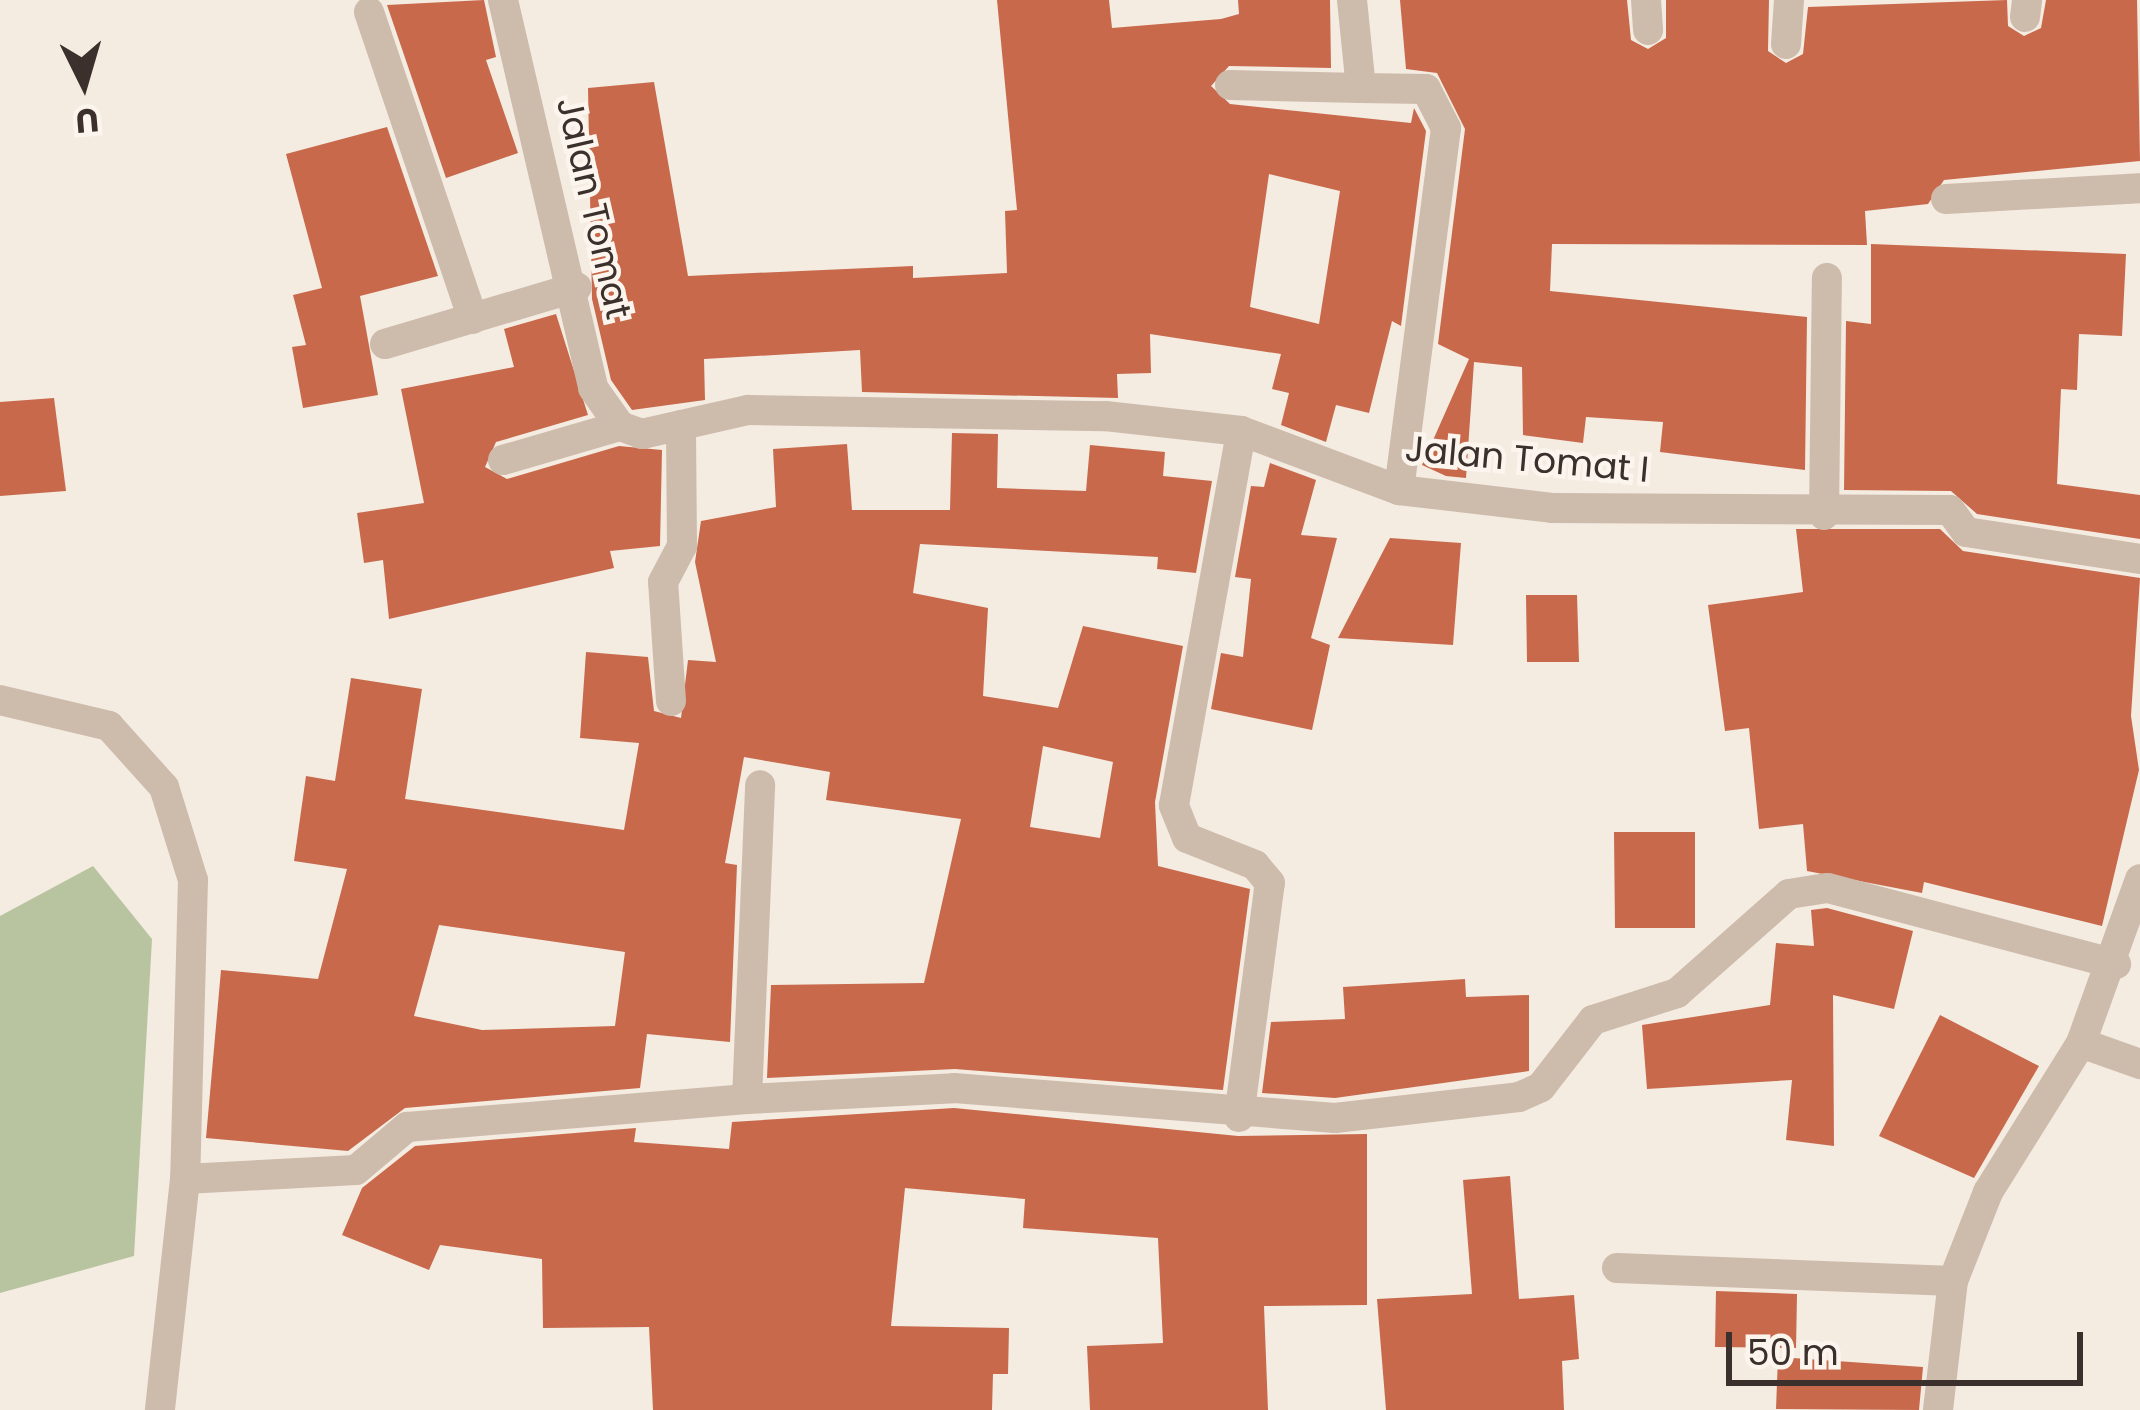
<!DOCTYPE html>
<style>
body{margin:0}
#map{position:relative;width:2140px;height:1410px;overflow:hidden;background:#f4ebe1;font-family:Poppins,sans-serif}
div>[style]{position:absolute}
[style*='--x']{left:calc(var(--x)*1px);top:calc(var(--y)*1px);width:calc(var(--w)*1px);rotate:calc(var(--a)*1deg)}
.green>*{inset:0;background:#b8c4a0}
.building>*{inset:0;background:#c8694b}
.minor>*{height:30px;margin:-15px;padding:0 15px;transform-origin:15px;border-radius:15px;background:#cdbbac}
.tertiary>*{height:30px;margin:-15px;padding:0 15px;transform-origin:15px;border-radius:15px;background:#cdbbac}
span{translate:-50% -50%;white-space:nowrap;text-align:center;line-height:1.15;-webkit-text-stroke:9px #fbf5ee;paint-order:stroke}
.street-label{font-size:36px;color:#3b302b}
.north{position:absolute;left:24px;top:24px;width:120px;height:120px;-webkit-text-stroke:9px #fbf5ee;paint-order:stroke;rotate:175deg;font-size:33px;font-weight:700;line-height:48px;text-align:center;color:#3b302b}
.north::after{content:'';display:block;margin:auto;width:42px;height:54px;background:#3b302b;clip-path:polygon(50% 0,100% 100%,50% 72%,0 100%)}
.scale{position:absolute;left:1726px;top:1332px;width:357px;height:54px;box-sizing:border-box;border:6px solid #3b302b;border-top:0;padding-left:15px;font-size:36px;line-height:42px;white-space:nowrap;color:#3b302b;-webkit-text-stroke:9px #fbf5ee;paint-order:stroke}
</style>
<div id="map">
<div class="green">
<div style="clip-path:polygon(93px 866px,152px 939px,134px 1256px,0 1293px,0 916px)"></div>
</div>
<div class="building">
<div style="clip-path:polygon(484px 0,496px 57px,486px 60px,518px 153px,446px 178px,387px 5px)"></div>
<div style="clip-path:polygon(evenodd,997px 0,1109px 0,1112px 28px,1221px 19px,1239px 14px,1238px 0,1330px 0,1331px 68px,1229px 66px,1211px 86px,1230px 104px,1411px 123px,1414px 108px,1426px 131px,1401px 326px,1392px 321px,1369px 413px,1336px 405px,1326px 442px,1281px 425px,1289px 393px,1272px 389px,1281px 354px,1150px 334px,1151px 373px,1117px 374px,1118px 398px,862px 392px,860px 350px,704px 359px,705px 400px,632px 410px,611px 380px,592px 299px,588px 88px,654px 82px,688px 276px,913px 266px,913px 278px,1007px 273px,1005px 211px,1017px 210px,997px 0,1269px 174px,1340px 191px,1319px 324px,1250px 307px,1269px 174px)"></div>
<div style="clip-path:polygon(1400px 0,1627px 0,1631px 40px,1648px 49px,1666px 38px,1666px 0,1769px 0,1768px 51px,1786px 63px,1803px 54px,1808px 7px,2007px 0,2008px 26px,2024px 36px,2041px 28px,2046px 0,2137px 0,2140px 161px,1944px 180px,1928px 204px,1865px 211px,1867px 245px,1552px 244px,1550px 291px,1807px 317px,1805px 470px,1660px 452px,1663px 422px,1586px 417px,1583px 443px,1523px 435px,1522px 367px,1474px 362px,1466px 478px,1446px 476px,1422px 465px,1469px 359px,1438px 344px,1465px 129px,1437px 73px,1406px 69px)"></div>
<div style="clip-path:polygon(387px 127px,438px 276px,360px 296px,378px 395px,303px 408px,292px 347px,306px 345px,293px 295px,322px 288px,286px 154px)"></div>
<div style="clip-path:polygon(1871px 244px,2126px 254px,2122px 336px,2079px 334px,2077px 390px,2061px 389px,2057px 484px,2140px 495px,2140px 539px,1977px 514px,1951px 491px,1844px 490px,1846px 321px,1871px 324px)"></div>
<div style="clip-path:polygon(556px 314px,588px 415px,496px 442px,485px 467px,507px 479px,619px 446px,662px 450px,660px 546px,610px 551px,614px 568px,389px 619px,383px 560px,364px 563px,357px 513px,424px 503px,401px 389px,514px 367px,504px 329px)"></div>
<div style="clip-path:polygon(54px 398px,66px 491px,0 496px,0 402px)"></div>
<div style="clip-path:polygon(evenodd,952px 433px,998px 434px,997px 488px,1086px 491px,1090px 445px,1165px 452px,1163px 476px,1212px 481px,1196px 573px,1157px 569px,1158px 557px,920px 544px,913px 593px,988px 608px,983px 696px,1058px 708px,1083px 626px,1183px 646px,1155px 802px,1158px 866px,1250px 889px,1223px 1090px,955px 1069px,767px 1078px,771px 985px,924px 983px,961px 819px,826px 800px,830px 772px,744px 757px,725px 863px,737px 865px,730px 1042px,647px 1034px,640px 1088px,405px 1108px,348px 1151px,206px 1138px,221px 970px,318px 979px,347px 869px,294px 861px,306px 776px,335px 781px,351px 678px,422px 689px,405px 799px,624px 830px,639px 743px,580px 738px,586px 652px,648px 657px,654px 711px,681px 718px,688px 660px,716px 662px,695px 562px,701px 521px,776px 507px,773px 449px,847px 444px,852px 510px,950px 510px,952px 433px,1043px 746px,1113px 762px,1100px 838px,1030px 827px,1043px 746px,952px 433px,439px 925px,625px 952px,615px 1026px,482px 1030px,414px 1016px,439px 925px)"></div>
<div style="clip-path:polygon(1270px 463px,1316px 480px,1301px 535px,1337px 538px,1311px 638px,1330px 645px,1312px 730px,1211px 709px,1221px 653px,1243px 657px,1251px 579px,1235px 577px,1251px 486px,1264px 487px)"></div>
<div style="clip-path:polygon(1796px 529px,1940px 529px,1963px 551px,2140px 578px,2131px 716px,2139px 770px,2102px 926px,1924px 882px,1922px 893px,1807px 871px,1803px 824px,1759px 829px,1749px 728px,1725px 731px,1708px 605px,1803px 592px)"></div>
<div style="clip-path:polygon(1390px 538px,1461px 543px,1453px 645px,1338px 638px)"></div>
<div style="clip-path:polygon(1526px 595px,1577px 595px,1579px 662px,1527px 662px)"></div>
<div style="clip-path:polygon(1614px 832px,1695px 832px,1695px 928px,1615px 928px)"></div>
<div style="clip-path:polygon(1827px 908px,1913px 931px,1894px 1009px,1833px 995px,1834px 1146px,1786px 1140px,1792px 1080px,1647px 1089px,1642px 1025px,1770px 1005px,1776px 943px,1814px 946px,1811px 910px)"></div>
<div style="clip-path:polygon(1465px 979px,1466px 997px,1529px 995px,1529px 1071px,1335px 1098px,1262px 1093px,1271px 1022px,1345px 1019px,1343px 987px)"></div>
<div style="clip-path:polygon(1940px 1015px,2039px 1066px,1974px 1178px,1879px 1136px)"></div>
<div style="clip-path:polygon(954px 1108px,1238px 1136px,1367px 1134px,1367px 1305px,1264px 1306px,1268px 1410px,1090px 1410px,1087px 1346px,1163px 1343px,1158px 1238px,1023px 1228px,1025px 1199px,905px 1188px,891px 1326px,1009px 1328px,1008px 1374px,993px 1374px,992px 1410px,653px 1410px,649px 1327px,543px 1328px,542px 1259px,440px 1245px,429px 1270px,342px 1235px,362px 1188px,415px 1146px,636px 1128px,634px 1142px,729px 1149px,732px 1122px)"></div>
<div style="clip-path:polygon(1510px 1176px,1519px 1299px,1574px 1295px,1579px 1359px,1562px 1361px,1564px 1410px,1386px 1410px,1377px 1299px,1472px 1294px,1463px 1180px)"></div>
<div style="clip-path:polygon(1716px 1291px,1797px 1294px,1796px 1348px,1715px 1347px)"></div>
<div style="clip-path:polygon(1778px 1357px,1923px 1367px,1919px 1410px,1776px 1409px)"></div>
</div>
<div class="minor">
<div style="--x:503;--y:0;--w:398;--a:76.9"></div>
<div style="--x:593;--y:388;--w:47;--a:54.6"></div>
<div style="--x:620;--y:426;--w:23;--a:20"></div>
<div style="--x:642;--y:434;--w:109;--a:-12.8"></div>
<div style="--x:748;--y:410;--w:357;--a:1"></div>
<div style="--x:1105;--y:416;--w:137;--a:6.3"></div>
<div style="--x:1241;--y:431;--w:169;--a:20.5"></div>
<div style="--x:1399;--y:490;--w:154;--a:6.7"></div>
<div style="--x:1552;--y:508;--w:398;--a:0.3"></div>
<div style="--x:1950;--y:510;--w:27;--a:54"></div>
<div style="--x:1966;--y:532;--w:176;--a:8.8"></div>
<div style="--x:1352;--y:0;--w:88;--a:84.2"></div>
<div style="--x:1361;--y:88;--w:65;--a:0.9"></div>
<div style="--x:1426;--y:89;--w:44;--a:62.9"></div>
<div style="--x:1446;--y:128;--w:365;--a:97.4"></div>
<div style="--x:1646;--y:0;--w:30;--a:86"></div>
<div style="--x:369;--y:12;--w:324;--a:71.3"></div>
<div style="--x:2025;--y:17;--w:17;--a:-83"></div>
<div style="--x:1786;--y:44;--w:44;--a:-86.1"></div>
<div style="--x:1230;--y:85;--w:131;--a:1.3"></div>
<div style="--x:1946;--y:199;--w:194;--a:-3.2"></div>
<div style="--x:385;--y:344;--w:200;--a:-16.5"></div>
<div style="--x:503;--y:460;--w:122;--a:-16.2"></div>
<div style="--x:1824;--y:515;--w:237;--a:-89.3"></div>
<div style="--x:0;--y:700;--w:112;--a:13.4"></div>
<div style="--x:109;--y:726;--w:82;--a:48"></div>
<div style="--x:164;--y:787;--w:97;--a:72.7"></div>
<div style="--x:193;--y:880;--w:299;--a:91.5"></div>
<div style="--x:185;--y:1179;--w:232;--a:96.2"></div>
<div style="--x:671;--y:701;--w:119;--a:-93.8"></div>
<div style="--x:663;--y:582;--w:41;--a:-62.2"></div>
<div style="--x:682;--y:546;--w:121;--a:-90.5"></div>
<div style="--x:2081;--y:1043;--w:63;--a:19.6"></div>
<div style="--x:747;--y:1099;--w:314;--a:-87.6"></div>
<div style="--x:1239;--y:1117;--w:236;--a:-82.5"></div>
<div style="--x:1270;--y:883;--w:23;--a:-130"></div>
<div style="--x:1255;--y:865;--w:73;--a:-158.3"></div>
<div style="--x:1187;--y:838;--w:35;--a:-112"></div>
<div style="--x:1174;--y:805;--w:380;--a:-79.8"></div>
<div style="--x:185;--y:1179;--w:171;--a:-3"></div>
<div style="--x:356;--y:1170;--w:67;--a:-40.1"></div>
<div style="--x:407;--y:1127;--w:341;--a:-4.7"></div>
<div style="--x:747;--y:1099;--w:207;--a:-3"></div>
<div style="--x:954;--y:1088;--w:382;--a:4.5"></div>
<div style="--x:1335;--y:1118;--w:185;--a:-6.5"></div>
<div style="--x:1519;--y:1097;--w:24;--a:-24"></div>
<div style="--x:1541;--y:1087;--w:85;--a:-52.2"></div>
<div style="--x:1593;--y:1020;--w:88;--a:-17.8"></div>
<div style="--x:1677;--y:993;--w:149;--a:-41.5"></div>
<div style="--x:1789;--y:894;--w:39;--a:-9"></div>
<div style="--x:1828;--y:888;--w:298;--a:14.8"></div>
<div style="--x:1617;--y:1268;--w:336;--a:2.2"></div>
</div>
<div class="tertiary">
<div style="--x:1938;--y:1410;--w:130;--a:-83.4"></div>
<div style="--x:1953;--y:1281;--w:96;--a:-68.5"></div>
<div style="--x:1988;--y:1192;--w:176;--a:-58"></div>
<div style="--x:2081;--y:1043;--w:174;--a:-70.2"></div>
</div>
<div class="street-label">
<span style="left:594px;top:208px;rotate:77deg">Jalan Tomat</span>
<span style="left:1527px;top:459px;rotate:5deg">Jalan Tomat I</span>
</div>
<div class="north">U</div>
<div class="scale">50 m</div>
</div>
